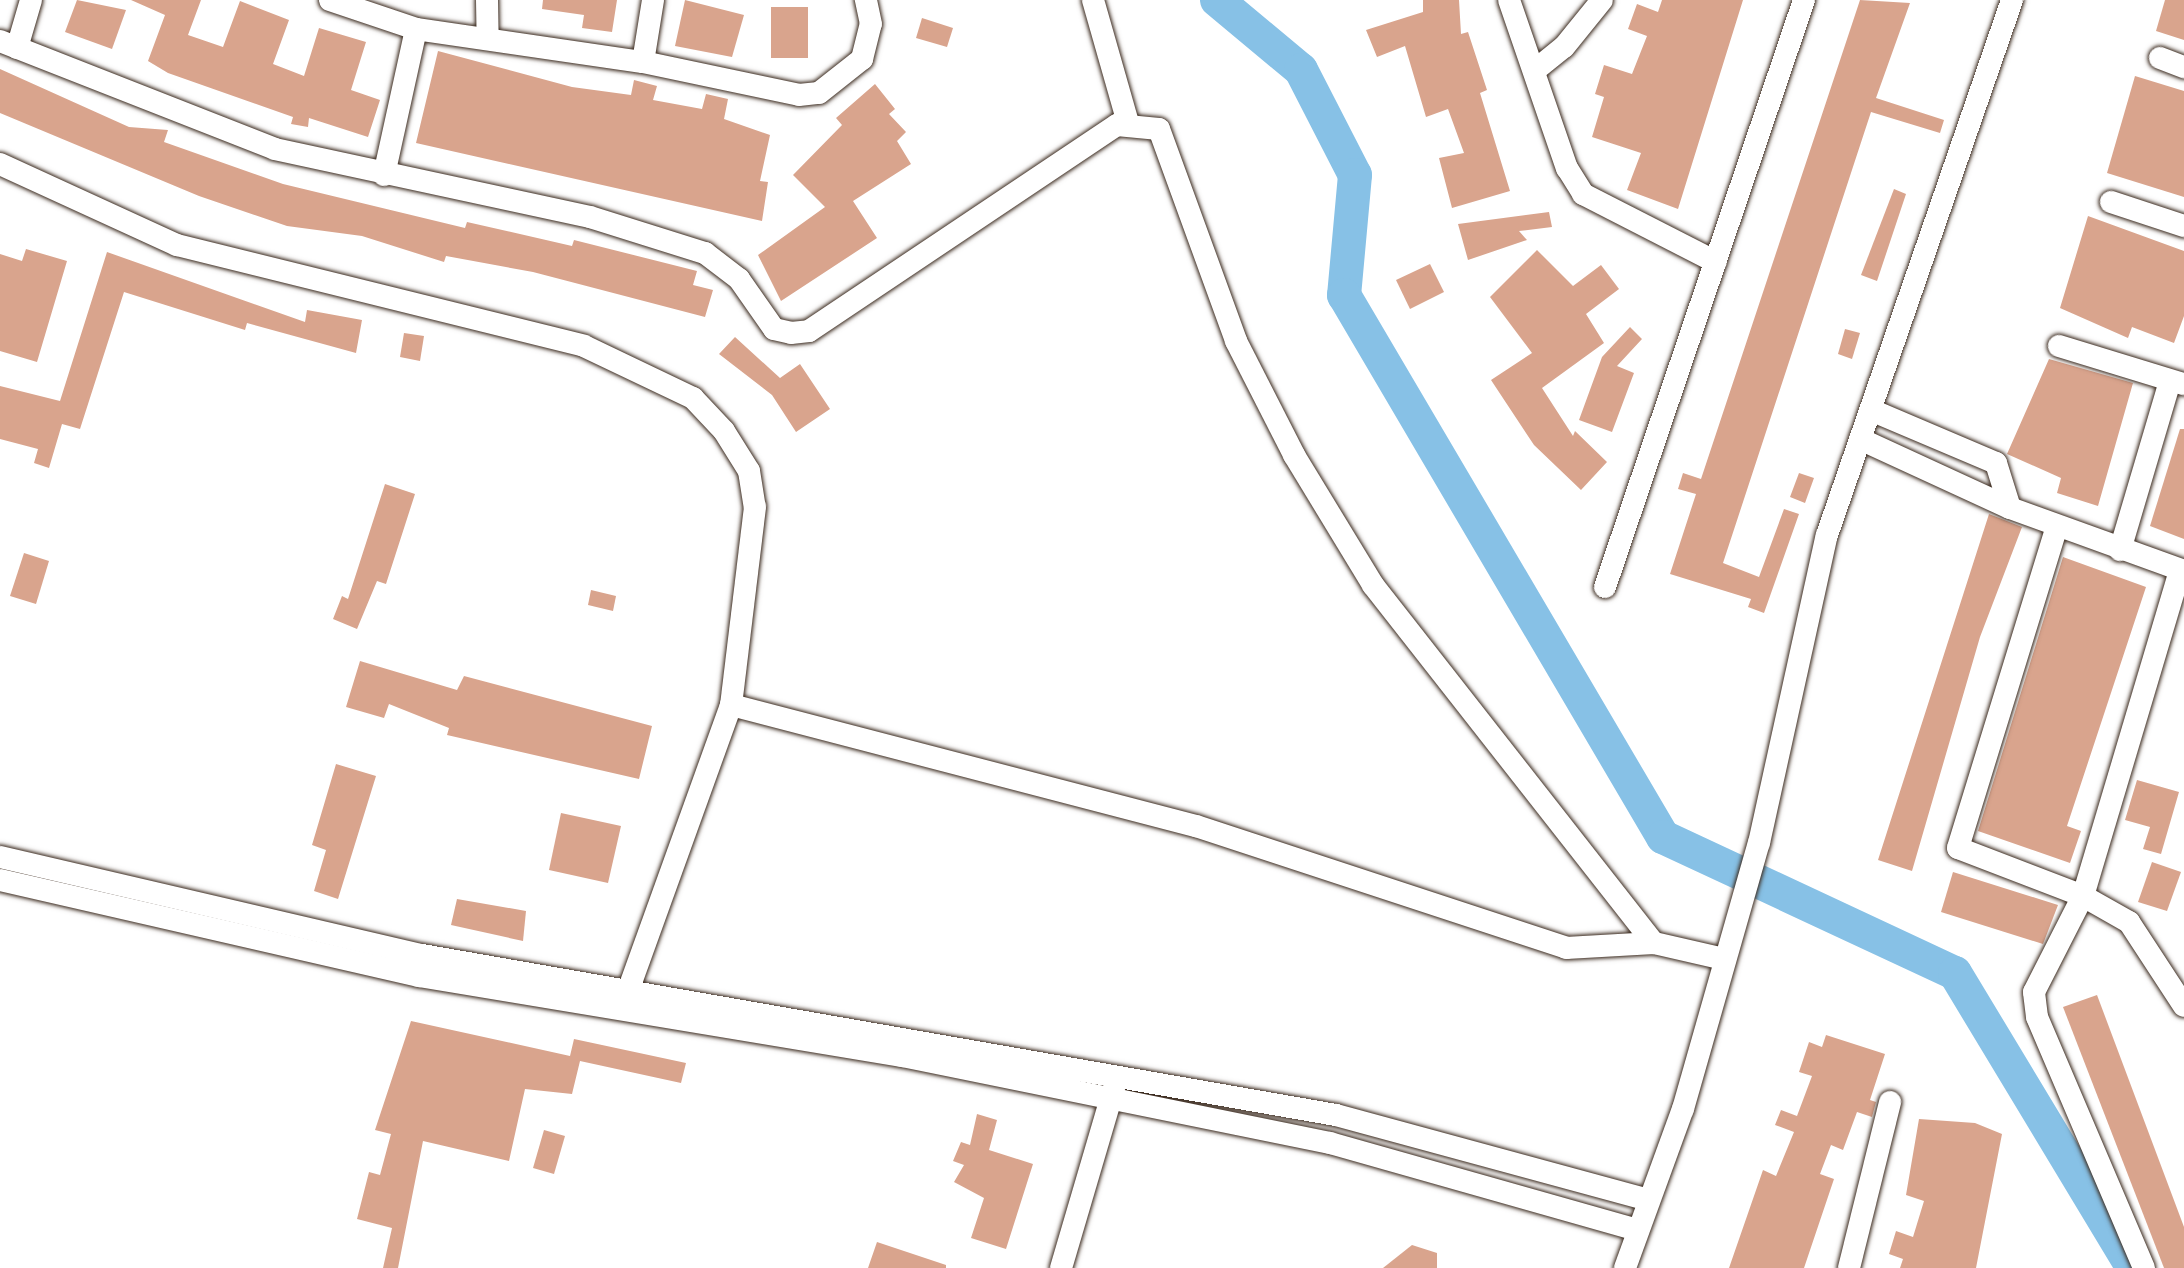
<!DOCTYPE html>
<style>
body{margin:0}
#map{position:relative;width:2184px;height:1268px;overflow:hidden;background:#fff;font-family:Delius,sans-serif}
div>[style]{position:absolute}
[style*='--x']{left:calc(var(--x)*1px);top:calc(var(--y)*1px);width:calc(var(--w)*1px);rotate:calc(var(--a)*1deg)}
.river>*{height:34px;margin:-17px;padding:0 17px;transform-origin:17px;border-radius:17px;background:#87c1e6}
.building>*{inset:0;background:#d9a48d}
.roads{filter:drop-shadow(0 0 2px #3b2a1e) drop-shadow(0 0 2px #3b2a1e)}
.minor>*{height:22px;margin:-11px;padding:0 11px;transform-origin:11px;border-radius:11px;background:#fff}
span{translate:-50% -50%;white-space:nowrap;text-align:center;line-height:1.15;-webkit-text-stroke:8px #fff;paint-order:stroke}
</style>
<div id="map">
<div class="river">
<div style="--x:1217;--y:0;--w:109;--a:39.8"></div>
<div style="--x:1301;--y:70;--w:118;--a:62.8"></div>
<div style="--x:1355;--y:175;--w:121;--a:95.2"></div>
<div style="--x:1344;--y:295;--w:629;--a:59.52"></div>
<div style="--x:1663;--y:837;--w:322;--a:25"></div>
<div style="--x:1955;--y:973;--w:345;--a:58.9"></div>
</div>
<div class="building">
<div style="clip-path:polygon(77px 0,126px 10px,112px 49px,65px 32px)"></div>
<div style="clip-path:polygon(131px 0,201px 0,188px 35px,223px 47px,240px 1px,289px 20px,273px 64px,304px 76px,319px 28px,366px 42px,351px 90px,380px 100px,368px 137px,309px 118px,308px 127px,291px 124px,293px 117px,168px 73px,148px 61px,165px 15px)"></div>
<div style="clip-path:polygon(543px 0,617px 0,612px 32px,582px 28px,584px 15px,542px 9px)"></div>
<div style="clip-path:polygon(685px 0,744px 15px,732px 57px,675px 46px)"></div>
<div style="clip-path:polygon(1423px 0,1459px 0,1461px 34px,1468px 32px,1487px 90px,1480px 93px,1510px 191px,1452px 208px,1439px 158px,1464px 153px,1448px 109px,1426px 117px,1405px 46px,1377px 57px,1366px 30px,1423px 12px)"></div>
<div style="clip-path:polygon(1662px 0,1743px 0,1678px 209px,1627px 190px,1641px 153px,1592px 137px,1604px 97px,1595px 94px,1604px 65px,1632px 74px,1647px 36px,1628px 29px,1637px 4px,1658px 12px)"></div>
<div style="clip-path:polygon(1860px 0,1910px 3px,1876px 98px,1944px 120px,1940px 133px,1871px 112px,1723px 563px,1759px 577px,1784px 509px,1799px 514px,1764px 613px,1748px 607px,1751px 599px,1670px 574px,1696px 494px,1678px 489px,1683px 473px,1701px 479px)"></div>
<div style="clip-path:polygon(2165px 0,2184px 0,2184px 40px,2156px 31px)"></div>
<div style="clip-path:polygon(771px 7px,808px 7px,808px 58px,771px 58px)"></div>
<div style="clip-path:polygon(922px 18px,953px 28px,947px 47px,916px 38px)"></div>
<div style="clip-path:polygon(438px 51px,572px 87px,631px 95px,634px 80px,657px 86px,653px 100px,702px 109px,706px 94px,728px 99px,724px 119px,770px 135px,760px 181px,768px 182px,762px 221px,416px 143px)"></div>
<div style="clip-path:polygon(0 69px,129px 127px,168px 130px,164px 142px,283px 184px,465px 228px,467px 222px,572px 246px,574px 240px,697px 271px,693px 285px,713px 290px,705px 317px,533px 272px,446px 256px,444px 262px,362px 236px,287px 226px,199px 196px,0 113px)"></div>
<div style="clip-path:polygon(2135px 76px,2184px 91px,2184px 197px,2107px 173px)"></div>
<div style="clip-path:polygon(875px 84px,895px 109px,889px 114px,906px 132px,897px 141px,911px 164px,853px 201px,877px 238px,781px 301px,758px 255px,825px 207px,793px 175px,842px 125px,836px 118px)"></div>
<div style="clip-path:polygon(1894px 189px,1906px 194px,1877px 281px,1861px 275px)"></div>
<div style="clip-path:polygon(1549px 212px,1552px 227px,1519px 231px,1527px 240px,1468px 260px,1458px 224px)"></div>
<div style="clip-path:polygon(2088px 216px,2184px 251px,2184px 316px,2174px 343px,2132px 327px,2128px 338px,2060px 308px)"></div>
<div style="clip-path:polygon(26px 249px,67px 261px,37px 362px,0 351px,0 254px,22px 261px)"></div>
<div style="clip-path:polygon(1537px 250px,1573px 286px,1601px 265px,1619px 289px,1586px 314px,1604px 343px,1542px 388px,1573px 436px,1575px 431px,1607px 462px,1581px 490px,1534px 445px,1491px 380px,1532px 353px,1490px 297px)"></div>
<div style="clip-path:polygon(107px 252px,305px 322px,307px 310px,362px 320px,356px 353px,247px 323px,245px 330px,124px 292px,80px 429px,62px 424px,49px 468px,34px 463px,38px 449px,0 439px,0 386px,60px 401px)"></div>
<div style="clip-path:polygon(1430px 264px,1444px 292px,1410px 309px,1396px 280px)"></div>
<div style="clip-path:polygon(1630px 327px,1642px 339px,1617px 366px,1634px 373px,1612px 432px,1579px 420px,1602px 357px)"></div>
<div style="clip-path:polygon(1845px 329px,1860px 333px,1852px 359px,1838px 354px)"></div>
<div style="clip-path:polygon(404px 333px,424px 336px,420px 361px,400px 357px)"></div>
<div style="clip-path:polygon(735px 337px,780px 378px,800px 364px,830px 409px,796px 432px,772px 395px,719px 354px)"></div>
<div style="clip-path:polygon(2049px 359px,2133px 383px,2098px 506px,2057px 493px,2061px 478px,2007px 454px)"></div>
<div style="clip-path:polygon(2180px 429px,2184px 429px,2184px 539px,2150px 526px)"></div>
<div style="clip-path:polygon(1799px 473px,1814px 478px,1805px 503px,1790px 497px)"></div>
<div style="clip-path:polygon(385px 484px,415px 494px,386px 584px,377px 581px,357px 629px,333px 619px,342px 596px,348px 599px)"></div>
<div style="clip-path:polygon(1989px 514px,2022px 527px,1980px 637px,1912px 871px,1878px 860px)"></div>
<div style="clip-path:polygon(24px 553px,49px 561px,36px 604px,10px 596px)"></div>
<div style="clip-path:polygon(2063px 557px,2146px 587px,2067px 826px,2081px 831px,2070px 863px,1978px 831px)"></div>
<div style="clip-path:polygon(591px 590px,616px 596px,613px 611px,588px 605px)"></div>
<div style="clip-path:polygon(360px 661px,457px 690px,464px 676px,652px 726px,639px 779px,447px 735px,449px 728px,389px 704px,384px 718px,346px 707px)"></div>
<div style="clip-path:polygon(336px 764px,376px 776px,338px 899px,314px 891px,326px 850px,312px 845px)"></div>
<div style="clip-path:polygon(2137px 780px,2179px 792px,2161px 854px,2143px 849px,2150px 827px,2125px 820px)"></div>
<div style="clip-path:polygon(561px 813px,621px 826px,608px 883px,549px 870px)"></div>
<div style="clip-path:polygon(2152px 862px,2181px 872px,2167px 911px,2138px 902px)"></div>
<div style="clip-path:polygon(1953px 872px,2058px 905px,2043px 944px,1941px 912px)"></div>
<div style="clip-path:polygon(457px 899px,526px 911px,523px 941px,451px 925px)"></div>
<div style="clip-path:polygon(2097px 995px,2184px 1227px,2184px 1268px,2164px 1268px,2063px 1007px)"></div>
<div style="clip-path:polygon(411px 1021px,570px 1056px,574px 1039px,686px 1063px,681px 1083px,580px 1061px,572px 1094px,525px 1089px,509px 1161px,423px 1141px,398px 1268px,383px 1268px,392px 1228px,357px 1219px,369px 1172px,380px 1175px,391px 1134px,375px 1130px)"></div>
<div style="clip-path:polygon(1826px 1035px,1885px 1054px,1870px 1100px,1876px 1102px,1872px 1117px,1857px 1112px,1843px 1150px,1831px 1145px,1820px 1174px,1834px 1179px,1804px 1268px,1729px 1268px,1763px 1170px,1776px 1176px,1794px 1132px,1775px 1125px,1781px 1110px,1797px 1116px,1812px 1076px,1799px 1072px,1809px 1042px,1822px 1047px)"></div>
<div style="clip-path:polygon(977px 1114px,997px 1120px,989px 1150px,1033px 1164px,1006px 1249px,971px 1238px,984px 1198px,954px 1182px,964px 1165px,953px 1161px,961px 1142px,970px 1145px)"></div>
<div style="clip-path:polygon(1919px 1119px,1975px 1123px,2002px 1134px,1976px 1268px,1900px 1268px,1903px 1259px,1889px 1254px,1896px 1231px,1913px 1237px,1924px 1201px,1906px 1195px)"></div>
<div style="clip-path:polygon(544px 1130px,565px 1136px,554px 1174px,533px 1168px)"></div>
<div style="clip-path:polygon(877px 1242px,946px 1265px,946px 1268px,868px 1268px)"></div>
<div style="clip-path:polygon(1412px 1245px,1437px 1253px,1437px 1268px,1383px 1268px)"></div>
</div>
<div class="roads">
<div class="minor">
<div style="--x:330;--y:0;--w:91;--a:18.6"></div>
<div style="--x:416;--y:29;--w:229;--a:8.3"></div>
<div style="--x:643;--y:62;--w:159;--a:11.9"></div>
<div style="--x:799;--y:95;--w:20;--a:-6"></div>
<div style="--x:819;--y:93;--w:55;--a:-38.3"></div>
<div style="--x:862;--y:59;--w:36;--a:-76"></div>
<div style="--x:871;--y:24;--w:25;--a:-102"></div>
<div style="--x:487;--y:0;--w:39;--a:89"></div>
<div style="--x:1093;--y:0;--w:128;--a:74.1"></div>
<div style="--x:1509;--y:0;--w:178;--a:71"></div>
<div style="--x:1567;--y:168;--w:31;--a:58"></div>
<div style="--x:1583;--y:194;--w:149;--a:27.1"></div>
<div style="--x:0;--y:41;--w:295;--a:21.4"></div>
<div style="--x:275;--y:149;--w:322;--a:12.2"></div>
<div style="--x:590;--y:217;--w:121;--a:17.4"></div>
<div style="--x:705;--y:253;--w:43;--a:37.4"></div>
<div style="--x:739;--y:279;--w:61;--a:55"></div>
<div style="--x:774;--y:329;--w:17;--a:13"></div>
<div style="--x:791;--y:333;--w:18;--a:-6"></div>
<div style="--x:809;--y:331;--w:371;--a:-33.8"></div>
<div style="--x:1117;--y:125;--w:42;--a:5.4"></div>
<div style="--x:1159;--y:129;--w:226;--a:70"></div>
<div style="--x:1236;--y:341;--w:128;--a:63"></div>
<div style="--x:1294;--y:455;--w:152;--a:58.7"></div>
<div style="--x:1373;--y:585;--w:455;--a:51.9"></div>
<div style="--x:1654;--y:943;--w:72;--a:12.9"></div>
<div style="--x:17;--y:48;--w:50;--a:-73.7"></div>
<div style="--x:2160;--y:58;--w:26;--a:21"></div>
<div style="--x:643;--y:62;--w:63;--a:-80.8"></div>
<div style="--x:1534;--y:71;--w:38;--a:-39"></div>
<div style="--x:1564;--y:47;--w:60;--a:-51"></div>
<div style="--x:0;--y:164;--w:195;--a:24.6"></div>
<div style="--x:177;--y:245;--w:419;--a:13.9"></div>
<div style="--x:584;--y:346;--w:121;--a:25.5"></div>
<div style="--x:693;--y:398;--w:45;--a:46.8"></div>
<div style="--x:724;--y:431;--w:47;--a:58"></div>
<div style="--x:749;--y:471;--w:36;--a:81"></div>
<div style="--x:755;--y:507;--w:199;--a:96.9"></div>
<div style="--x:731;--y:705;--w:313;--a:109.8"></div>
<div style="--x:384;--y:175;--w:149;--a:-77.6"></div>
<div style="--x:2111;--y:202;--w:77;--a:18.2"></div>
<div style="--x:2059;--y:346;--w:130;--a:17"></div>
<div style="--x:1871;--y:410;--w:136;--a:23"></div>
<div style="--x:1996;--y:463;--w:47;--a:72.7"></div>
<div style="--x:1860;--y:439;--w:165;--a:24.7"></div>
<div style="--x:2010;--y:508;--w:185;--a:19.9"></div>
<div style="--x:2057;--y:526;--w:337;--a:107.1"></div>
<div style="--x:1958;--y:848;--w:134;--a:21"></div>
<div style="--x:2083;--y:896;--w:53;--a:29.5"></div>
<div style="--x:2129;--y:922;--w:100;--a:56.8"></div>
<div style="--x:2120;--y:550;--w:176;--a:-73.5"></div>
<div style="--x:1605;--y:587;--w:620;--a:-71.27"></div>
<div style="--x:731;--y:705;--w:480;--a:14.6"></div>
<div style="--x:1196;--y:826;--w:390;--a:18.2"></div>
<div style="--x:1566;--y:948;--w:88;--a:-3.3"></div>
<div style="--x:0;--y:857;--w:433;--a:13.1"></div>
<div style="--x:422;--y:955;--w:928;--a:9.93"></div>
<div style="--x:1336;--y:1115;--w:323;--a:15.2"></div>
<div style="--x:0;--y:880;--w:430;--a:12.9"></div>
<div style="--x:419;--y:976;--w:490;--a:9.4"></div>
<div style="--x:902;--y:1056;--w:437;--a:11.5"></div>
<div style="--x:1330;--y:1143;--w:319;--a:15.8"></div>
<div style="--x:1061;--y:1268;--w:191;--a:-73.6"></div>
<div style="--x:1625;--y:1268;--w:169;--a:-70"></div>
<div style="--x:1683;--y:1109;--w:277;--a:-74.1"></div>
<div style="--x:1759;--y:843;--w:315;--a:-77.6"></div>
<div style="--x:1827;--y:535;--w:566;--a:-70.92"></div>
<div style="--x:1849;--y:1268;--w:171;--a:-76.1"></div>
<div style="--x:2144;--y:1268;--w:273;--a:-113.1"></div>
<div style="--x:2037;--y:1017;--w:25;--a:-97"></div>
<div style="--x:2034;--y:992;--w:108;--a:-63"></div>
<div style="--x:2083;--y:896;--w:340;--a:-73.4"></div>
</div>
</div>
</div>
